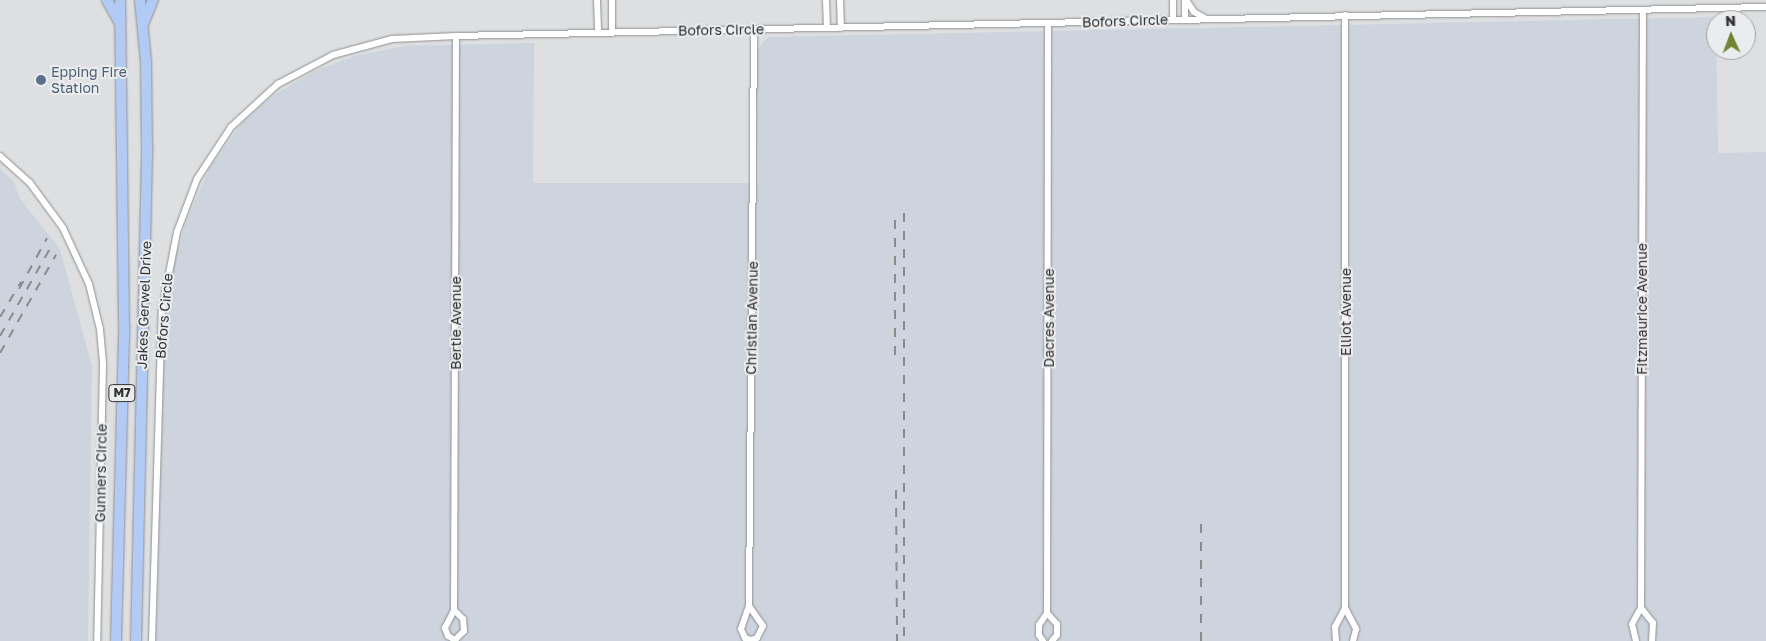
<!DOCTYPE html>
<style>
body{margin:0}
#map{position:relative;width:1766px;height:641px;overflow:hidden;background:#dddfe1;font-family:"Golos Text",sans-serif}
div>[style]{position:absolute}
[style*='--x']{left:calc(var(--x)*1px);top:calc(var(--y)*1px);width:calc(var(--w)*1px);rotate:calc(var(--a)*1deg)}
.built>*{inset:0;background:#ced4dd}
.roads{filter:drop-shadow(0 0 1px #8e9092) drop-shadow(0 0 1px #8e9092)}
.minor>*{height:6px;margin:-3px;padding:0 3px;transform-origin:3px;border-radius:3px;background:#fff}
.trunk>*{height:10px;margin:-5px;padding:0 5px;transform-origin:5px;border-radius:5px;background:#b2caf6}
.rail>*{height:2px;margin-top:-1px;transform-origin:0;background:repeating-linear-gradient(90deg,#8a8b8d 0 9px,transparent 0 18px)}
.dots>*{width:14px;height:14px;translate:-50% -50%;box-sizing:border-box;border:2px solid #eaecee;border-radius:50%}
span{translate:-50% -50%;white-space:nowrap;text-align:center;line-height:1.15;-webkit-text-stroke:4px #eaecee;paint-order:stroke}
.shield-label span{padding:1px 4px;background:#eaecee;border:1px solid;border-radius:4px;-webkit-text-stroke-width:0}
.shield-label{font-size:12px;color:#323233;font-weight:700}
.street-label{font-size:14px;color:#323233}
.service-label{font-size:14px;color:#4e5e75}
.left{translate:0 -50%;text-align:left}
.north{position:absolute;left:1706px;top:10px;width:50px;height:50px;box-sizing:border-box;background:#eaecee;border:1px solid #a0a2a3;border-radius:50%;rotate:358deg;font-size:14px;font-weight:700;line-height:20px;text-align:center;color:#323233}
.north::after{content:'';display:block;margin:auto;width:18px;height:22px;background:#728434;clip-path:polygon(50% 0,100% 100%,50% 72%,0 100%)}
</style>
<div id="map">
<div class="built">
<div style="clip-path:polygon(1719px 17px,1716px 20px,1718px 153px,1766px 152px,1766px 641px,156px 641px,165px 313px,175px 259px,186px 222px,210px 167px,245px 119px,271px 97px,314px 71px,355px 56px,404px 46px,534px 43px,533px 183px,759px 183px,755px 52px,768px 37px)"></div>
<div style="clip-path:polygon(0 169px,14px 182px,20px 199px,60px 249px,92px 366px,88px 641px,0 641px)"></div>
</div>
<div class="roads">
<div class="minor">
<div style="--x:597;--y:0;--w:32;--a:88"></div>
<div style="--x:612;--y:0;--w:32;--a:90"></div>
<div style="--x:826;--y:0;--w:28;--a:88"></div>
<div style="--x:840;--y:0;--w:28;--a:88"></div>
<div style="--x:1173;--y:0;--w:20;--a:90"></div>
<div style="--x:1185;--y:0;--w:19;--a:90"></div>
<div style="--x:1186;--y:0;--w:14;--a:56"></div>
<div style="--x:1194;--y:12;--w:13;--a:29"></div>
<div style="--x:0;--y:156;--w:40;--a:42"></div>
<div style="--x:30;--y:183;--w:56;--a:53.7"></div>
<div style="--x:63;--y:228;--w:62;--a:65.1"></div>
<div style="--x:89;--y:284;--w:46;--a:76.3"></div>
<div style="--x:100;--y:329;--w:36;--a:85"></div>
<div style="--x:103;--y:365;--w:276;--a:91.2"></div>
<div style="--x:749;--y:606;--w:24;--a:55"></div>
<div style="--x:763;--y:626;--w:13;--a:117"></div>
<div style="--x:757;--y:638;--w:6;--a:162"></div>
<div style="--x:751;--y:640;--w:6;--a:-162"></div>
<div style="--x:745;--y:638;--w:10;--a:-114"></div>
<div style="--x:741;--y:629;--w:24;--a:-71"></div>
<div style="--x:749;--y:606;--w:576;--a:-89.5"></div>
<div style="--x:1345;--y:608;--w:593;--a:-90"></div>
<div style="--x:1641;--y:608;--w:598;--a:-89.81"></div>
<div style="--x:1641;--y:608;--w:19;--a:51"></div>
<div style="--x:1653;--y:623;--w:18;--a:93"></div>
<div style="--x:454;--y:610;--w:574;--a:-89.8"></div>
<div style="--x:454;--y:610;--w:13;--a:45"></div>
<div style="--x:463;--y:619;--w:12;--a:85"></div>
<div style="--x:464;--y:631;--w:13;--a:135"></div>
<div style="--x:455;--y:640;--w:8;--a:-150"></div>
<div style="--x:448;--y:636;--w:9;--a:-111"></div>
<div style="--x:445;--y:628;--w:20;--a:-63"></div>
<div style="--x:1047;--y:613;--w:590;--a:-89.9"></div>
<div style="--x:152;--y:641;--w:331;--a:-88.3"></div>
<div style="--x:162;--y:310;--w:79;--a:-79.1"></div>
<div style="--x:177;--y:232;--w:57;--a:-69.3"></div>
<div style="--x:197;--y:179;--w:62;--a:-56.8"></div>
<div style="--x:231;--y:127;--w:64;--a:-42.5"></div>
<div style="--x:278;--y:84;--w:62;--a:-27.8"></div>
<div style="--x:333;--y:55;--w:61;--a:-15.2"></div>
<div style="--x:392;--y:39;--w:64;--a:-2.7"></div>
<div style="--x:456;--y:36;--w:1310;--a:-1.27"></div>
<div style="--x:1043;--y:641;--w:7;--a:-124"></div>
<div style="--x:1039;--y:635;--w:10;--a:-90"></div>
<div style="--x:1039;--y:625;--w:14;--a:-56"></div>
<div style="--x:1047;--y:613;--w:15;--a:48"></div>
<div style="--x:1057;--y:624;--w:11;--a:90"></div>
<div style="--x:1057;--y:635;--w:8;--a:130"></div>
<div style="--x:1336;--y:641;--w:14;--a:-94"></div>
<div style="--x:1335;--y:627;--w:21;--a:-62"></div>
<div style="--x:1345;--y:608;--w:24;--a:62"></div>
<div style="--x:1356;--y:629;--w:12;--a:104"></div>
<div style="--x:1636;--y:641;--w:17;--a:-103"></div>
<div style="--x:1632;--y:624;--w:18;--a:-61"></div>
</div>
<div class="trunk">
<div style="--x:107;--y:0;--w:25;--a:61"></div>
<div style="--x:144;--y:22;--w:24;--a:-68"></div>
<div style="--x:116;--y:641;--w:316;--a:-88.5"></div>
<div style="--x:124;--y:325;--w:325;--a:-90.7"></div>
<div style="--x:136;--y:641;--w:496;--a:-88.7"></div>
<div style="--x:147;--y:145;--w:83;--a:-90.7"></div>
<div style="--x:146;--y:62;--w:62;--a:-95.5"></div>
</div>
</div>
<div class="rail">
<div style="--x:904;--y:213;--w:428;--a:90"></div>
<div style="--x:19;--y:289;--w:58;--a:-61.2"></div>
<div style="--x:0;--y:317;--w:41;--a:-59"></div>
<div style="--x:0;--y:336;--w:103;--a:-60.2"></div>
<div style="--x:0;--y:353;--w:113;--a:-60.3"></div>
<div style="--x:895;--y:355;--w:143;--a:-90"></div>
<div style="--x:896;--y:490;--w:151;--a:89.6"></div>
<div style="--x:1201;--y:641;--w:124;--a:-90"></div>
</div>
<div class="dots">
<div style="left:41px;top:80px;background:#5c6f8a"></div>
</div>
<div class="shield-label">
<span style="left:122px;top:393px">M7</span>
</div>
<div class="street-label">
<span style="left:1125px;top:21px;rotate:-2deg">Bofors Circle</span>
<span style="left:721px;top:30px;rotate:-1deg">Bofors Circle</span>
<span style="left:144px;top:305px;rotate:-88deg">Jakes Gerwel Drive</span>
<span style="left:1642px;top:309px;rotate:-90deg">Fitzmaurice Avenue</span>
<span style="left:1346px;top:312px;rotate:-90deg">Elliot Avenue</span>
<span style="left:164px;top:316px;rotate:-85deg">Bofors Circle</span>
<span style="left:752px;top:318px;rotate:-89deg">Christian Avenue</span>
<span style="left:1049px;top:318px;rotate:-90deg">Dacres Avenue</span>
<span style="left:456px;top:323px;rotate:-90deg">Bertie Avenue</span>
<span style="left:101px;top:473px;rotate:-89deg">Gunners Circle</span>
</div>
<div class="service-label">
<span class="left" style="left:51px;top:80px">Epping Fire<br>Station</span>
</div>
<div class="north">N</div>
</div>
